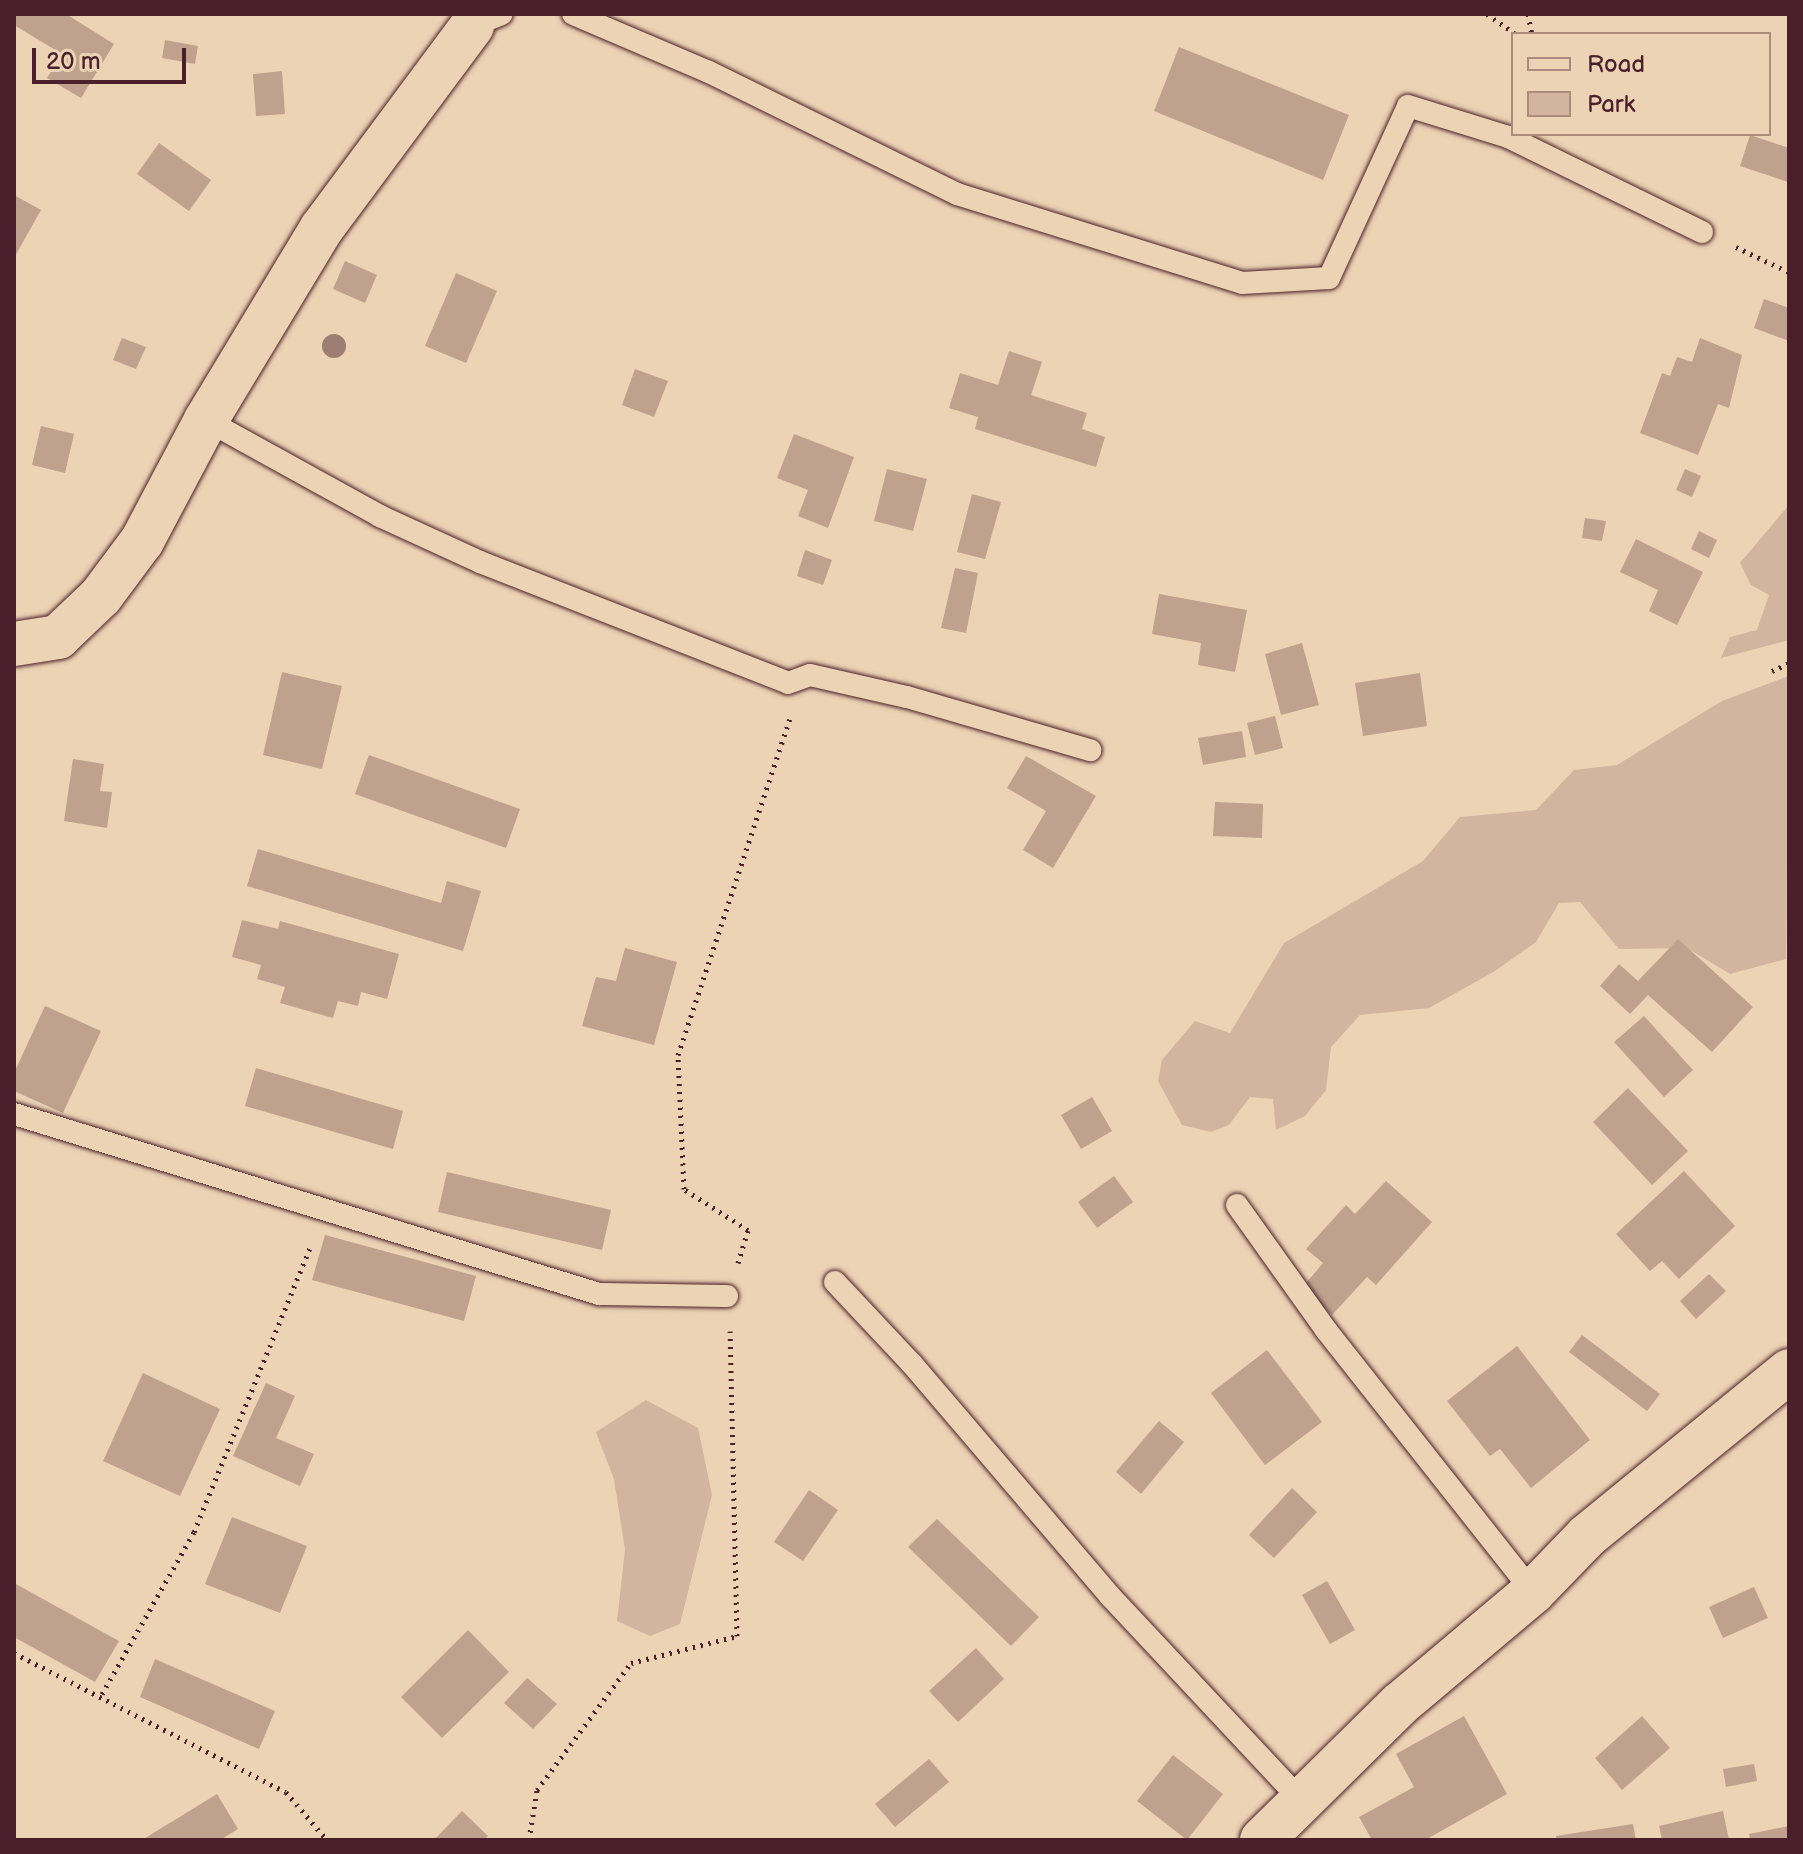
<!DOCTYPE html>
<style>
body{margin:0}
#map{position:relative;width:1803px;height:1854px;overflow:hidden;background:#ecd3b4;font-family:"Balsamiq Sans",sans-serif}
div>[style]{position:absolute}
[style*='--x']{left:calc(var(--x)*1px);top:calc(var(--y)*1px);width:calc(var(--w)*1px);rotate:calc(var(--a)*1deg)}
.green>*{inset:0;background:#d1b59e}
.building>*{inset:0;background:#bfa18e}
.path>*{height:5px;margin-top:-2.5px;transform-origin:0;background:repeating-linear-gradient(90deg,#4a1f2b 0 2px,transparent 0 8px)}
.roads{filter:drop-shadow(0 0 2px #4a1f2b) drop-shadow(0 0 2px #4a1f2b)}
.service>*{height:22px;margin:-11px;padding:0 11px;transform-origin:11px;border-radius:11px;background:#ecd3b4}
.minor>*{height:44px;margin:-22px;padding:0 22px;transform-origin:22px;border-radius:22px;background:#ecd3b4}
.trees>*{width:24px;height:24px;margin:-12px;border-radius:50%;background:#9e7d72}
span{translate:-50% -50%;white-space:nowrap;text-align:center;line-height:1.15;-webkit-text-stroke:8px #ecd3b4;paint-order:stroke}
.frame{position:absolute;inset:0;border:16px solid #4a1f2b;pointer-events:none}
.legend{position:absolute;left:1511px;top:32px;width:260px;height:104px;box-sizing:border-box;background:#ecd3b4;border:2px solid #ab8b7d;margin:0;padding:10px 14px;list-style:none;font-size:24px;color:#4a1f2b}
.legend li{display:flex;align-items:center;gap:16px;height:40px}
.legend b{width:40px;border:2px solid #ab8b7d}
.scale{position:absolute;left:32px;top:48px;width:154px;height:36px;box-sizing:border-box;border:4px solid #4a1f2b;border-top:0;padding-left:10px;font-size:24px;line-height:28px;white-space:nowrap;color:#4a1f2b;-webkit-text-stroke:6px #ecd3b4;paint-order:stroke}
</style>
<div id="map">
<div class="green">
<div style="clip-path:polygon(1789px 505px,1789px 640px,1721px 658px,1730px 637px,1757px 630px,1769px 595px,1751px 585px,1740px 563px)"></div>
<div style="clip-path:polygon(1789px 676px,1786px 959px,1730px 974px,1687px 948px,1619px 949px,1580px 902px,1559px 903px,1536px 942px,1495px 971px,1429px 1008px,1360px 1015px,1331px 1047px,1326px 1090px,1305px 1116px,1276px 1130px,1273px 1099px,1250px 1097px,1229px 1125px,1211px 1132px,1182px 1125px,1158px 1081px,1162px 1060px,1195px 1021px,1230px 1033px,1284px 943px,1423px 861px,1460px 817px,1536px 810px,1574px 770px,1617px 765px,1722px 701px)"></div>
<div style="clip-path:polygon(646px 1400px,698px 1428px,712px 1495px,680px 1624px,650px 1636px,617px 1621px,625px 1550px,614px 1479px,596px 1432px)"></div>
</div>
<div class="building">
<div style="clip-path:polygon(14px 14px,66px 14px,114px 44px,81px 98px,47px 78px,62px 54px,14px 25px)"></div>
<div style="clip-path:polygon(165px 40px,198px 46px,195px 64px,162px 58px)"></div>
<div style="clip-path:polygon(1179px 47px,1349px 115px,1323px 180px,1154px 111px)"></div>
<div style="clip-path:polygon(282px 71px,285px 114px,256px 116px,253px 74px)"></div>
<div style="clip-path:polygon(1750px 135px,1789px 148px,1788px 182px,1740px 166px)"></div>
<div style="clip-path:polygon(159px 143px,211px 180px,189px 211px,137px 174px)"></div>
<div style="clip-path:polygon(14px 195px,41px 210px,14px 258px)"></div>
<div style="clip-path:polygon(345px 261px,377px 275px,365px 303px,333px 289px)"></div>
<div style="clip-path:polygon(456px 273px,497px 291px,466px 363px,425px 346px)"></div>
<div style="clip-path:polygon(1764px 299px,1789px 308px,1789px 341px,1754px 328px)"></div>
<div style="clip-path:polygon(122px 338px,146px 347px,136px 369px,113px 360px)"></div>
<div style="clip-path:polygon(1700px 338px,1742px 355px,1729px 408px,1718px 404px,1698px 455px,1640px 433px,1662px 373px,1670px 376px,1677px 357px,1692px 362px)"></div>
<div style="clip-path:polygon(1009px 351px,1042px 362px,1031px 395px,1087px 413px,1082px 429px,1105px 437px,1096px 467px,975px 429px,978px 417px,949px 408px,960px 373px,998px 385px)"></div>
<div style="clip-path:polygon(635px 369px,668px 381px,654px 417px,622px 405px)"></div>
<div style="clip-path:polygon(41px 426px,74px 434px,65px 473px,32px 465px)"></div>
<div style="clip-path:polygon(794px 434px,854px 457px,828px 528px,798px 516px,808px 490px,777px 478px)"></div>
<div style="clip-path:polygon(887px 469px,927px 479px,913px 531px,874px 521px)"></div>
<div style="clip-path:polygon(1685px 469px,1701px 476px,1692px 497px,1676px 490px)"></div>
<div style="clip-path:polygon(972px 494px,1001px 502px,985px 559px,957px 552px)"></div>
<div style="clip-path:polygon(1585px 518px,1606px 521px,1602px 541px,1582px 538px)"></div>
<div style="clip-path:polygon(1699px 531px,1717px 540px,1709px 558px,1691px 549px)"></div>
<div style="clip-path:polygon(1636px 539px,1703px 572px,1677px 625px,1649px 611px,1658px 590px,1620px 572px)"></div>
<div style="clip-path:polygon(805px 550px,832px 560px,823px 585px,797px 576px)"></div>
<div style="clip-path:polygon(955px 568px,978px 573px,966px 633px,941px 628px)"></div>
<div style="clip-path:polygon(1159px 594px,1247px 610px,1235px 672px,1198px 665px,1201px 643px,1152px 634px)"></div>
<div style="clip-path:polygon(1302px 643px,1319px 705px,1281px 715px,1265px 654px)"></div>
<div style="clip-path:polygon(282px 672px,342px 686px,322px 769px,263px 755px)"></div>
<div style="clip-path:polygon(1420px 673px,1427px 726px,1363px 736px,1355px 683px)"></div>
<div style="clip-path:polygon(1275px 716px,1283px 748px,1255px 755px,1247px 723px)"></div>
<div style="clip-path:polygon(1242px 731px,1246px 757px,1203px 765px,1198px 738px)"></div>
<div style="clip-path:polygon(369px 755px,520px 809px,506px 848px,355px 794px)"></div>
<div style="clip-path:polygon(1026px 756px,1096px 796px,1053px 868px,1023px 850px,1046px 811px,1007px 788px)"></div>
<div style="clip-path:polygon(73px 759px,104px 764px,100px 791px,112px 792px,107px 828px,64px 821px)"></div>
<div style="clip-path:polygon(1215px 802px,1263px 804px,1262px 838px,1213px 836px)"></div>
<div style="clip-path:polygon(258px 849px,441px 903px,447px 881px,481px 891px,463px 951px,247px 886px)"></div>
<div style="clip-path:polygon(242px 920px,278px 929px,280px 921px,399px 954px,387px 999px,361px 992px,358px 1006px,338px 1001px,333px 1018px,280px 1003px,285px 987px,257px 979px,261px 965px,232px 957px)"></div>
<div style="clip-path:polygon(1678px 939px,1753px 1007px,1712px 1052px,1648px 995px,1630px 1014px,1600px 986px,1619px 964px,1638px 981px)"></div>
<div style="clip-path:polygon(625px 948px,677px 962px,654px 1045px,582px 1026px,596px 977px,616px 981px)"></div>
<div style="clip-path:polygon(45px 1006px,101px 1031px,63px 1113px,14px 1091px,14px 1073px)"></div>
<div style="clip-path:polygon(1644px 1016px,1693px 1070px,1664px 1097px,1614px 1042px)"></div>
<div style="clip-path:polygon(256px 1068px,403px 1111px,393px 1149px,245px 1106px)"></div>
<div style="clip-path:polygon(1628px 1088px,1688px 1151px,1652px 1185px,1593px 1122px)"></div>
<div style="clip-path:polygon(1092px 1097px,1112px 1131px,1081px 1149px,1061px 1115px)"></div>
<div style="clip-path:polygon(1684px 1171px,1735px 1226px,1679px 1279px,1662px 1261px,1650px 1271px,1616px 1234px)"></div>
<div style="clip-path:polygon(447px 1172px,611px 1210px,602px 1250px,438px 1212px)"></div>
<div style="clip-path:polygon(1114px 1176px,1133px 1202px,1097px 1228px,1078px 1202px)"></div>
<div style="clip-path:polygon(1386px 1181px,1432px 1222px,1376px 1285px,1367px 1277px,1332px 1315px,1302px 1288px,1323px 1263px,1306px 1249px,1346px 1205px,1355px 1214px)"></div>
<div style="clip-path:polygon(325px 1235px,476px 1276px,464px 1321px,312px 1280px)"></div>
<div style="clip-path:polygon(1709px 1274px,1726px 1291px,1696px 1319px,1680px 1301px)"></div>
<div style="clip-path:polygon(1582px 1335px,1660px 1394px,1647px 1411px,1569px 1352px)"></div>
<div style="clip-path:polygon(1517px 1346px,1590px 1440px,1531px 1488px,1500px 1449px,1490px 1456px,1447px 1401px)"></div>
<div style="clip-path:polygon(1267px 1350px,1322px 1422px,1265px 1465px,1211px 1393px)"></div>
<div style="clip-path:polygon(143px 1373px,220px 1409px,180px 1496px,103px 1461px)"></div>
<div style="clip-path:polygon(266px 1383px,295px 1396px,276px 1438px,314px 1454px,300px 1486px,233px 1456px)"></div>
<div style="clip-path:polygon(1159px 1421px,1184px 1442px,1141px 1494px,1116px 1472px)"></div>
<div style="clip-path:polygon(1292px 1488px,1317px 1512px,1274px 1558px,1249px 1535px)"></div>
<div style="clip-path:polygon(809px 1490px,838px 1510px,803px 1561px,774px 1542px)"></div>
<div style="clip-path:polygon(232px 1517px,307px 1546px,280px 1613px,205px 1584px)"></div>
<div style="clip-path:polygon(937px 1519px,1039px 1617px,1011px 1646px,908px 1547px)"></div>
<div style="clip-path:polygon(1327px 1581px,1355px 1630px,1330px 1644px,1302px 1595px)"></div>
<div style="clip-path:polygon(14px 1583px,119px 1641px,95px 1682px,14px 1637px)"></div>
<div style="clip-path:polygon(1754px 1587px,1768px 1618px,1723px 1638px,1709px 1607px)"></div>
<div style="clip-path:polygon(468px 1630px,509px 1672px,442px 1738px,401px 1697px)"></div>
<div style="clip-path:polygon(976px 1648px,1004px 1679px,958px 1722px,929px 1691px)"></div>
<div style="clip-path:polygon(155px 1659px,275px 1711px,259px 1749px,140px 1697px)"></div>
<div style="clip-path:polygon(527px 1678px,557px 1704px,533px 1729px,504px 1703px)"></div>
<div style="clip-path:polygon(1464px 1716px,1507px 1794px,1425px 1840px,1372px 1840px,1359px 1817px,1414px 1787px,1396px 1754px)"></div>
<div style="clip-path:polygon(1642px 1716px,1670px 1748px,1622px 1790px,1595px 1758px)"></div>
<div style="clip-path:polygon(1173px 1755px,1223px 1794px,1187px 1840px,1137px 1801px)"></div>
<div style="clip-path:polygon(929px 1759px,949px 1782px,895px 1827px,875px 1804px)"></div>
<div style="clip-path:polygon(1754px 1764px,1757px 1781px,1726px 1787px,1723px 1769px)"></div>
<div style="clip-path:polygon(217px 1794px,238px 1829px,220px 1840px,142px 1840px)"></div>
<div style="clip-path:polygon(462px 1811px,488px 1836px,484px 1840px,434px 1840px)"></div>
<div style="clip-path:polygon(1723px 1811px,1729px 1840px,1662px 1840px,1659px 1826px)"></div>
<div style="clip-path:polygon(1633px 1824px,1636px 1840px,1556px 1840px,1556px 1836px)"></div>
<div style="clip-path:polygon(1789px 1826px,1789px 1840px,1750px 1840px,1749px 1834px)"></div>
</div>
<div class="path">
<div style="--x:1487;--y:14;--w:35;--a:35"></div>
<div style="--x:1528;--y:14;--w:20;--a:79"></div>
<div style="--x:1736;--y:247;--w:59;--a:25.3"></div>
<div style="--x:1772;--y:671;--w:19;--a:-25"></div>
<div style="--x:738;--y:1263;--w:34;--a:-73"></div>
<div style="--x:748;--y:1230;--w:76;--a:-147.4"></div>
<div style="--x:684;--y:1189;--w:134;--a:-92.6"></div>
<div style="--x:678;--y:1055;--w:354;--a:-71.6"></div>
<div style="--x:14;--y:1653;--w:305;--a:27.1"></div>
<div style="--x:286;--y:1792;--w:63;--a:49.5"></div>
<div style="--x:102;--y:1694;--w:186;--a:-60.4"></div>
<div style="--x:194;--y:1532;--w:309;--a:-67.8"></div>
<div style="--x:529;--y:1840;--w:51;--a:-80.9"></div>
<div style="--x:537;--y:1790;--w:158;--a:-53.5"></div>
<div style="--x:631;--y:1663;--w:109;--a:-14.3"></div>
<div style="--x:737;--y:1636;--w:305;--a:-91.3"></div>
</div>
<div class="roads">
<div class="service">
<div style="--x:573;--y:14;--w:148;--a:23.1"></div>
<div style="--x:709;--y:72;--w:276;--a:26.2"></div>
<div style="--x:957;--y:194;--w:299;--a:17.3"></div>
<div style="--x:1242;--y:283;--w:87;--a:-3.3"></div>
<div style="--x:1329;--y:278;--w:189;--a:-65.3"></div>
<div style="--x:1408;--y:106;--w:105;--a:17.2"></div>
<div style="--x:1508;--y:137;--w:216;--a:26.1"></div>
<div style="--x:472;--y:26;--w:32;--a:-22"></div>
<div style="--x:206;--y:420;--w:199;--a:28.9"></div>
<div style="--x:380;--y:516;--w:110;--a:24.7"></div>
<div style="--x:480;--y:562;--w:331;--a:21.4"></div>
<div style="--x:788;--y:683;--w:23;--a:-20"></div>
<div style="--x:810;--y:675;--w:99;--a:12.8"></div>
<div style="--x:907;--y:697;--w:191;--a:16.2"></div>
<div style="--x:14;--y:1114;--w:612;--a:17.1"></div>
<div style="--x:599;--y:1294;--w:128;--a:0.9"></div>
<div style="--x:1237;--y:1205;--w:153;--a:54.5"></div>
<div style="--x:1326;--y:1330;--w:334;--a:51.7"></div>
<div style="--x:835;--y:1282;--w:112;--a:46.8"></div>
<div style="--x:912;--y:1364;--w:305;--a:49.5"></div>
<div style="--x:1110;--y:1596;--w:282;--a:46.9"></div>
</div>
<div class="minor">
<div style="--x:14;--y:644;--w:45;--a:-9"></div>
<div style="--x:58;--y:637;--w:59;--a:-43.6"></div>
<div style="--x:101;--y:596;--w:69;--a:-53.3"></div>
<div style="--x:142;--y:541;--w:137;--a:-62.1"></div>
<div style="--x:206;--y:420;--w:224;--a:-58.9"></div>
<div style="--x:322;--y:228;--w:252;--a:-53.4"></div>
<div style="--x:1262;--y:1840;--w:194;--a:-44.6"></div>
<div style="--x:1400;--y:1704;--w:174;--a:-40.1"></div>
<div style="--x:1533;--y:1592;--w:78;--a:-46"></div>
<div style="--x:1587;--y:1536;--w:261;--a:-39.2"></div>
</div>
</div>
<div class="trees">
<div style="left:334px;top:346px"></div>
</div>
<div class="frame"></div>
<ul class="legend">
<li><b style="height:10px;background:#ecd3b4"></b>Road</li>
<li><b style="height:22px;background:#d1b59e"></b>Park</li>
</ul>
<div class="scale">20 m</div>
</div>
